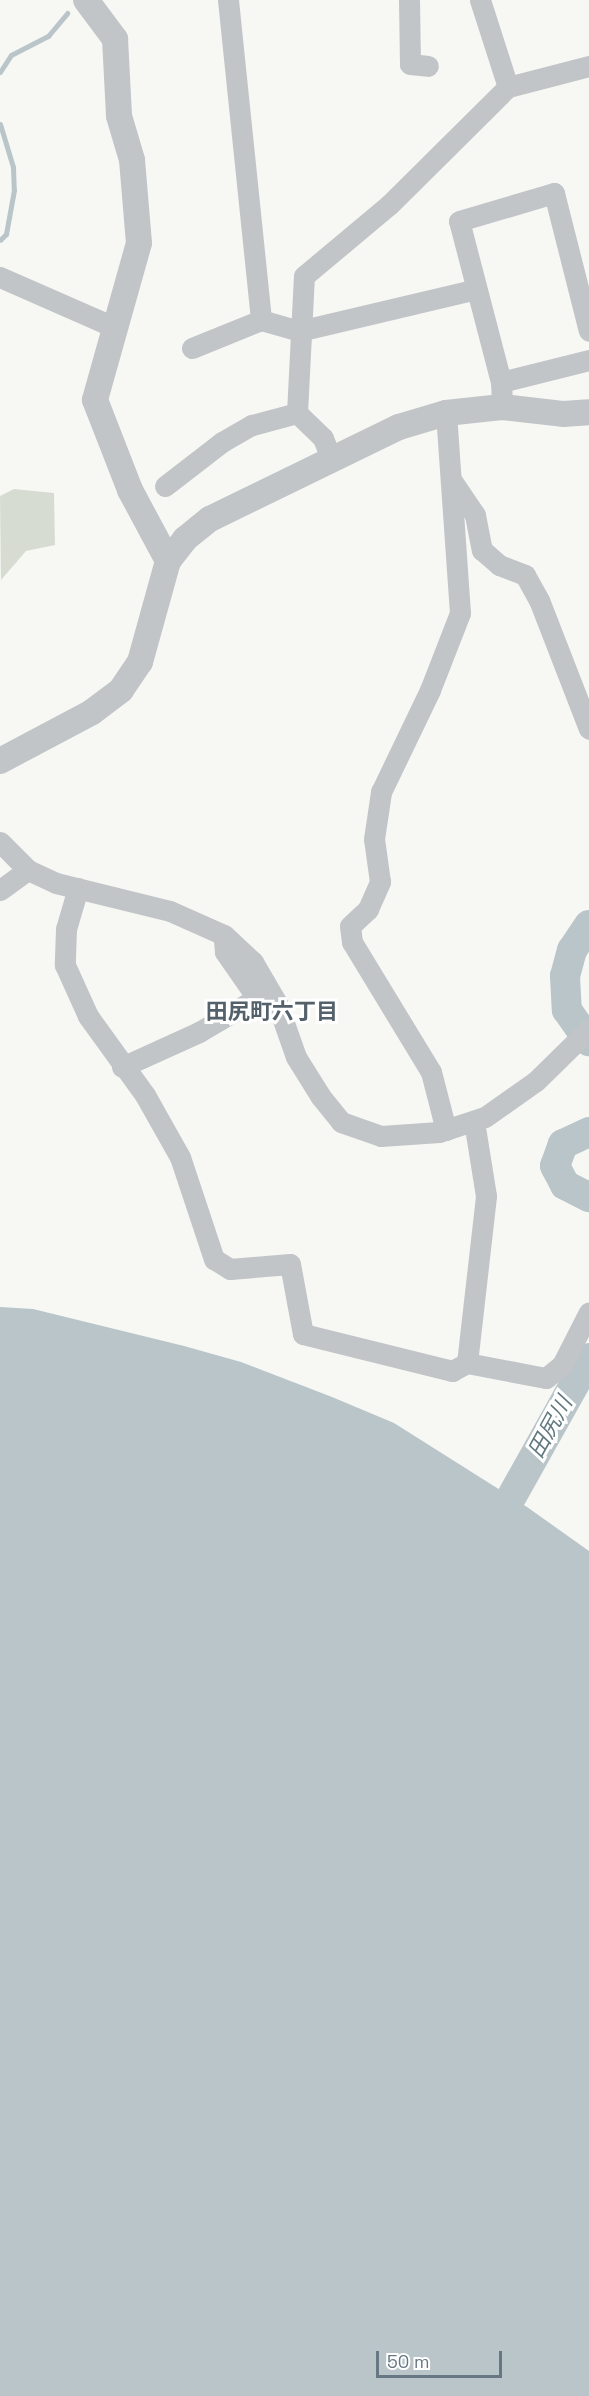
<!DOCTYPE html>
<meta charset="utf-8">
<style>
body{margin:0}
#map{position:relative;width:589px;height:2396px;overflow:hidden;background:#f7f7f4;font-family:"Space Grotesk","Noto Sans JP",sans-serif}
div>[style]{position:absolute}
[style*='--x']{left:calc(var(--x)*1px);top:calc(var(--y)*1px);width:calc(var(--w)*1px);rotate:calc(var(--a)*1deg)}
.green>*{inset:0;background:#d7dcd3}
.water>*{inset:0;background:#b9c5c9}
.stream>*{height:5px;margin:-2.5px;padding:0 2.5px;transform-origin:2.5px;border-radius:2.5px;background:#b9c5c9}
.river>*{height:30px;margin:-15px;padding:0 15px;transform-origin:15px;border-radius:15px;background:#b9c5c9}
.minor>*{height:21px;margin:-10.5px;padding:0 10.5px;transform-origin:10.5px;border-radius:10.5px;background:#c1c5c8}
.tertiary>*{height:26px;margin:-13px;padding:0 13px;transform-origin:13px;border-radius:13px;background:#c1c5c8}
span{translate:-50% -50%;white-space:nowrap;text-align:center;line-height:1.15;-webkit-text-stroke:6px #fff;paint-order:stroke}
.neighbourhood-label{font-size:22px;color:#54616a;font-weight:700}
.water-label{font-size:22px;color:#637980;font-style:italic}
.scale{position:absolute;left:376px;top:2351px;width:126px;height:27px;box-sizing:border-box;border:3px solid #677884;border-top:0;padding-left:8px;font-size:18px;line-height:21px;white-space:nowrap;color:#677884;-webkit-text-stroke:4px #fff;paint-order:stroke}
</style>
<div id="map">
<div class="green">
<div style="clip-path:polygon(14px 489px,54px 493px,55px 545px,26px 551px,1px 580px,0 496px)"></div>
</div>
<div class="water">
<div style="clip-path:polygon(0 1307px,33px 1309px,184px 1346px,241px 1362px,332px 1397px,394px 1423px,527px 1507px,589px 1551px,589px 2396px,0 2396px)"></div>
</div>
<div class="stream">
<div style="--x:0;--y:72;--w:20;--a:-57"></div>
<div style="--x:11;--y:55;--w:42;--a:-27.2"></div>
<div style="--x:48;--y:36;--w:30;--a:-50"></div>
<div style="--x:0;--y:124;--w:45;--a:73.2"></div>
<div style="--x:13;--y:167;--w:23;--a:88"></div>
<div style="--x:14;--y:190;--w:45;--a:100.3"></div>
<div style="--x:6;--y:234;--w:8;--a:135"></div>
</div>
<div class="river">
<div style="--x:589;--y:925;--w:30;--a:124"></div>
<div style="--x:572;--y:950;--w:27;--a:105"></div>
<div style="--x:565;--y:976;--w:34;--a:87"></div>
<div style="--x:567;--y:1010;--w:38;--a:55"></div>
<div style="--x:589;--y:1132;--w:29;--a:155"></div>
<div style="--x:563;--y:1144;--w:23;--a:110"></div>
<div style="--x:555;--y:1166;--w:21;--a:62"></div>
<div style="--x:565;--y:1185;--w:27;--a:27"></div>
<div style="--x:512;--y:1496;--w:158;--a:-60.8"></div>
</div>
<div class="minor">
<div style="--x:228;--y:0;--w:322;--a:84.1"></div>
<div style="--x:261;--y:320;--w:40;--a:16"></div>
<div style="--x:299;--y:331;--w:182;--a:-13.3"></div>
<div style="--x:409;--y:0;--w:64;--a:89.1"></div>
<div style="--x:410;--y:64;--w:18;--a:6"></div>
<div style="--x:480;--y:0;--w:91;--a:72.2"></div>
<div style="--x:0;--y:277;--w:124;--a:23.7"></div>
<div style="--x:192;--y:348;--w:74;--a:-22.1"></div>
<div style="--x:501;--y:382;--w:91;--a:-14"></div>
<div style="--x:502;--y:407;--w:25;--a:-92"></div>
<div style="--x:501;--y:382;--w:166;--a:-104.6"></div>
<div style="--x:459;--y:221;--w:99;--a:-16.4"></div>
<div style="--x:554;--y:193;--w:142;--a:75.8"></div>
<div style="--x:331;--y:458;--w:22;--a:-112"></div>
<div style="--x:323;--y:438;--w:36;--a:-136"></div>
<div style="--x:297;--y:413;--w:137;--a:-87.1"></div>
<div style="--x:304;--y:276;--w:111;--a:-39.9"></div>
<div style="--x:389;--y:205;--w:168;--a:-44.8"></div>
<div style="--x:508;--y:87;--w:84;--a:-14.5"></div>
<div style="--x:452;--y:481;--w:41;--a:55.9"></div>
<div style="--x:475;--y:515;--w:36;--a:79"></div>
<div style="--x:482;--y:550;--w:23;--a:41"></div>
<div style="--x:499;--y:565;--w:28;--a:21"></div>
<div style="--x:525;--y:575;--w:29;--a:61"></div>
<div style="--x:539;--y:600;--w:138;--a:68.8"></div>
<div style="--x:165;--y:486;--w:72;--a:-37.7"></div>
<div style="--x:222;--y:442;--w:34;--a:-30"></div>
<div style="--x:252;--y:425;--w:47;--a:-14.9"></div>
<div style="--x:0;--y:842;--w:40;--a:45"></div>
<div style="--x:28;--y:870;--w:31;--a:25"></div>
<div style="--x:56;--y:883;--w:117;--a:13.8"></div>
<div style="--x:170;--y:911;--w:59;--a:24"></div>
<div style="--x:224;--y:935;--w:40;--a:43"></div>
<div style="--x:253;--y:962;--w:48;--a:59.7"></div>
<div style="--x:277;--y:1003;--w:57;--a:70.6"></div>
<div style="--x:296;--y:1057;--w:47;--a:58"></div>
<div style="--x:321;--y:1097;--w:32;--a:51"></div>
<div style="--x:341;--y:1122;--w:42;--a:19.3"></div>
<div style="--x:381;--y:1136;--w:58;--a:-3.9"></div>
<div style="--x:439;--y:1132;--w:48;--a:-18.1"></div>
<div style="--x:485;--y:1117;--w:62;--a:-35.2"></div>
<div style="--x:536;--y:1081;--w:74;--a:-44.5"></div>
<div style="--x:78;--y:888;--w:43;--a:106.3"></div>
<div style="--x:66;--y:929;--w:36;--a:92"></div>
<div style="--x:65;--y:965;--w:56;--a:65.7"></div>
<div style="--x:88;--y:1016;--w:97;--a:54.2"></div>
<div style="--x:145;--y:1095;--w:71;--a:60.6"></div>
<div style="--x:180;--y:1157;--w:108;--a:71.6"></div>
<div style="--x:214;--y:1259;--w:19;--a:32"></div>
<div style="--x:230;--y:1269;--w:60;--a:-4.8"></div>
<div style="--x:290;--y:1264;--w:71;--a:79.5"></div>
<div style="--x:303;--y:1334;--w:154;--a:13.9"></div>
<div style="--x:452;--y:1371;--w:17;--a:-28"></div>
<div style="--x:467;--y:1363;--w:168;--a:-83.5"></div>
<div style="--x:486;--y:1196;--w:76;--a:-99.1"></div>
<div style="--x:0;--y:890;--w:34;--a:-36"></div>
<div style="--x:122;--y:1067;--w:85;--a:-24.4"></div>
<div style="--x:199;--y:1032;--w:67;--a:-30.4"></div>
<div style="--x:257;--y:998;--w:56;--a:-124.8"></div>
<div style="--x:225;--y:952;--w:11;--a:-95"></div>
<div style="--x:446;--y:1130;--w:60;--a:-104.5"></div>
<div style="--x:431;--y:1072;--w:152;--a:-121.3"></div>
<div style="--x:352;--y:942;--w:16;--a:-97"></div>
<div style="--x:350;--y:926;--w:25;--a:-43"></div>
<div style="--x:368;--y:909;--w:30;--a:-66"></div>
<div style="--x:380;--y:882;--w:43;--a:-97.9"></div>
<div style="--x:374;--y:839;--w:48;--a:-81.5"></div>
<div style="--x:381;--y:792;--w:113;--a:-64.3"></div>
<div style="--x:430;--y:690;--w:83;--a:-68.7"></div>
<div style="--x:460;--y:613;--w:200;--a:-94"></div>
<div style="--x:467;--y:1363;--w:80;--a:10.8"></div>
<div style="--x:546;--y:1378;--w:21;--a:-39"></div>
<div style="--x:562;--y:1365;--w:59;--a:-63"></div>
</div>
<div class="tertiary">
<div style="--x:86;--y:0;--w:49;--a:53.4"></div>
<div style="--x:115;--y:39;--w:77;--a:87"></div>
<div style="--x:119;--y:116;--w:46;--a:73.5"></div>
<div style="--x:132;--y:160;--w:83;--a:85.2"></div>
<div style="--x:139;--y:243;--w:163;--a:105.7"></div>
<div style="--x:95;--y:400;--w:97;--a:68.7"></div>
<div style="--x:130;--y:490;--w:81;--a:61.8"></div>
<div style="--x:0;--y:761;--w:104;--a:-28"></div>
<div style="--x:92;--y:712;--w:36;--a:-37"></div>
<div style="--x:121;--y:690;--w:34;--a:-56"></div>
<div style="--x:140;--y:662;--w:105;--a:-74.5"></div>
<div style="--x:168;--y:561;--w:28;--a:-52"></div>
<div style="--x:185;--y:539;--w:32;--a:-39"></div>
<div style="--x:210;--y:519;--w:210;--a:-26"></div>
<div style="--x:399;--y:427;--w:49;--a:-16.6"></div>
<div style="--x:446;--y:413;--w:56;--a:-6.1"></div>
<div style="--x:502;--y:407;--w:61;--a:6.5"></div>
<div style="--x:563;--y:414;--w:26;--a:-4"></div>
</div>
<div class="neighbourhood-label">
<span style="left:272px;top:1012px">田尻町六丁目</span>
</div>
<div class="water-label">
<span style="left:550px;top:1427px;rotate:-61deg">田尻川</span>
</div>
<div class="scale">50 m</div>
</div>
